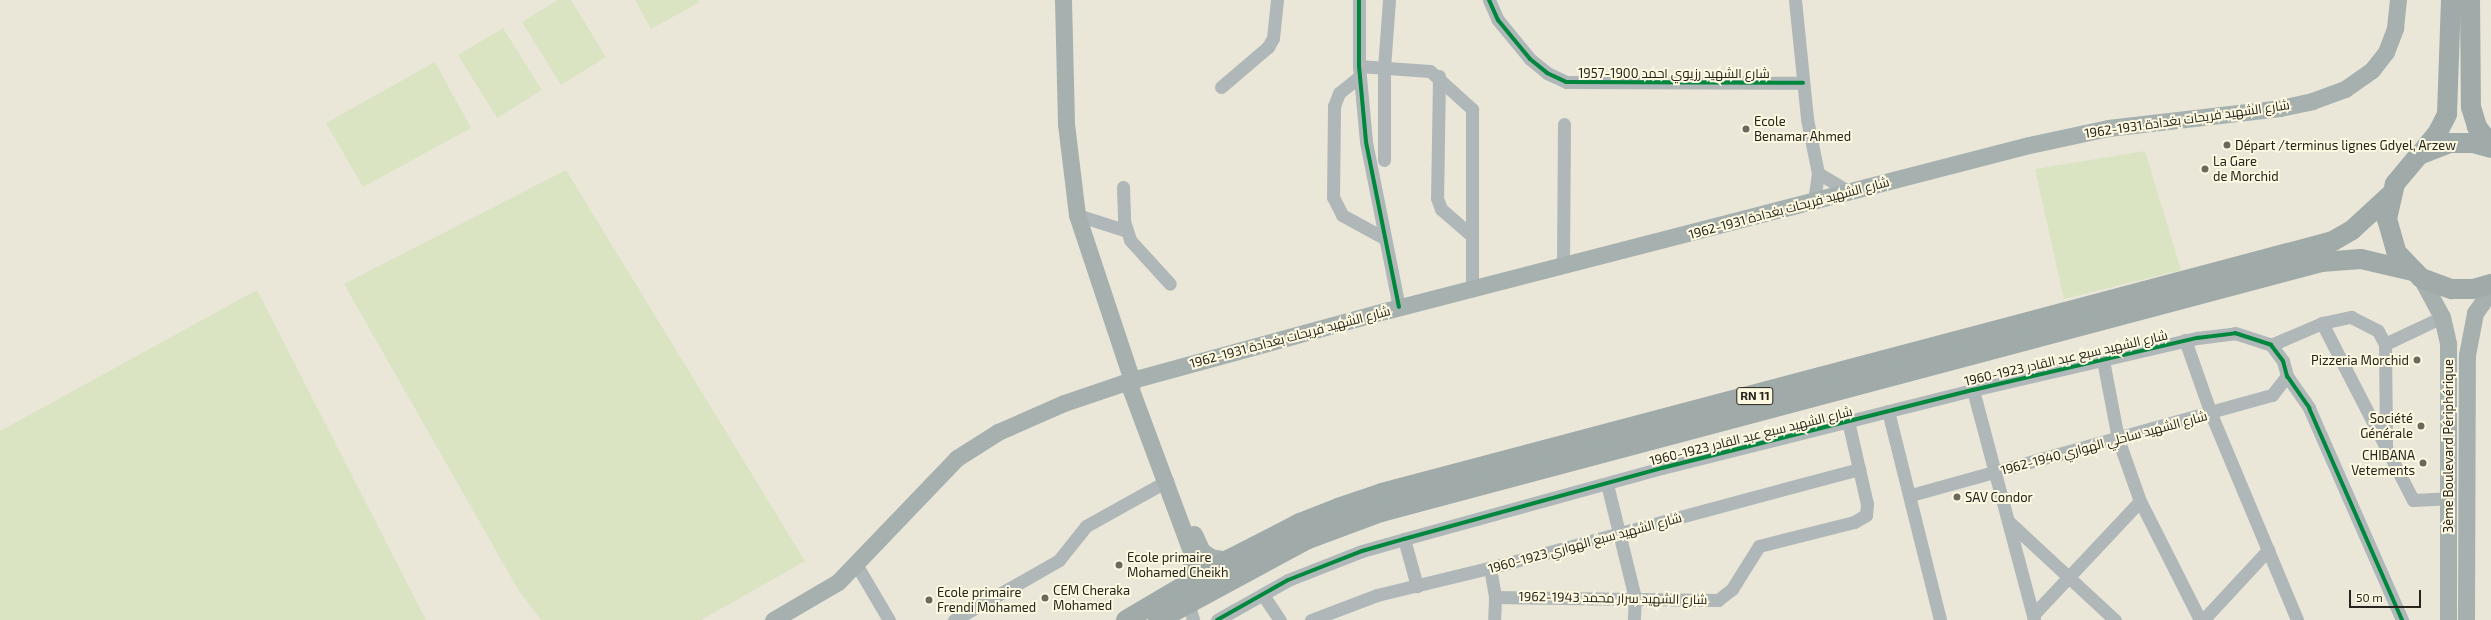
<!DOCTYPE html>
<meta charset="utf-8">
<style>
body{margin:0}
#map{position:relative;width:2491px;height:620px;overflow:hidden;background:#eae7d9;font-family:"Exo 2",Cairo,sans-serif}
div>[style]{position:absolute}
[style*='--x']{left:calc(var(--x)*1px);top:calc(var(--y)*1px);width:calc(var(--w)*1px);rotate:calc(var(--a)*1deg)}
.green>*{inset:0;background:#dae4c2}
.minor>*{height:13px;margin:-6.5px;padding:0 6.5px;transform-origin:6.5px;border-radius:6.5px;background:#afb7b8}
.major>*{height:17px;margin:-8.5px;padding:0 8.5px;transform-origin:8.5px;border-radius:8.5px;background:#a6b0ae}
.highway>*{height:20px;margin:-10px;padding:0 10px;transform-origin:10px;border-radius:10px;background:#9faaa9}
.cycleway>*{height:4px;margin:-2px;padding:0 2px;transform-origin:2px;border-radius:2px;background:#00873e}
.dots>*{width:11px;height:11px;translate:-50% -50%;box-sizing:border-box;border:2px solid #fdf8e0;border-radius:50%}
span{translate:-50% -50%;white-space:nowrap;text-align:center;line-height:1.15;-webkit-text-stroke:4px #fdf8e0;paint-order:stroke}
.shield-label span{padding:1px 3px;background:#fdf8e0;border:1px solid;border-radius:3px;-webkit-text-stroke-width:0}
.shield-label{font-size:12px;color:#26241c;font-weight:700}
.street-label{font-size:13px;color:#26241c}
.poi-label{font-size:13px;color:#26241c}
.left{translate:0 -50%;text-align:left}
.right{translate:-100% -50%;text-align:right}
.scale{position:absolute;left:2349px;top:590px;width:72px;height:18px;box-sizing:border-box;border:2px solid #26241c;border-top:0;padding-left:5px;font-size:12px;line-height:14px;white-space:nowrap;color:#26241c;-webkit-text-stroke:3px #fdf8e0;paint-order:stroke}
</style>
<div id="map">
<div class="green">
<div style="clip-path:polygon(558px 0,571px 0,606px 57px,561px 85px,522px 22px)"></div>
<div style="clip-path:polygon(635px 0,698px 0,700px 2px,651px 29px)"></div>
<div style="clip-path:polygon(503px 28px,542px 90px,497px 118px,458px 55px)"></div>
<div style="clip-path:polygon(435px 62px,471px 128px,363px 187px,326px 123px)"></div>
<div style="clip-path:polygon(2145px 151px,2181px 270px,2064px 299px,2035px 169px)"></div>
<div style="clip-path:polygon(566px 170px,805px 561px,701px 620px,541px 620px,519px 591px,344px 284px)"></div>
<div style="clip-path:polygon(257px 290px,426px 620px,0 620px,0 431px)"></div>
</div>
<div class="minor">
<div style="--x:1359;--y:0;--w:66;--a:90"></div>
<div style="--x:1359;--y:66;--w:76;--a:84.7"></div>
<div style="--x:1366;--y:142;--w:168;--a:78.7"></div>
<div style="--x:1489;--y:0;--w:22;--a:66"></div>
<div style="--x:1498;--y:20;--w:50;--a:50.6"></div>
<div style="--x:1530;--y:59;--w:22;--a:39"></div>
<div style="--x:1547;--y:73;--w:21;--a:25"></div>
<div style="--x:1566;--y:82;--w:237;--a:0.2"></div>
<div style="--x:1795;--y:0;--w:120;--a:84.2"></div>
<div style="--x:1807;--y:119;--w:55;--a:78.5"></div>
<div style="--x:1818;--y:173;--w:29;--a:98"></div>
<div style="--x:1359;--y:66;--w:71;--a:4"></div>
<div style="--x:1430;--y:71;--w:57;--a:42.1"></div>
<div style="--x:1472;--y:109;--w:180;--a:90"></div>
<div style="--x:1360;--y:76;--w:27;--a:141"></div>
<div style="--x:1339;--y:93;--w:14;--a:111"></div>
<div style="--x:1334;--y:106;--w:91;--a:90.6"></div>
<div style="--x:1333;--y:197;--w:20;--a:63"></div>
<div style="--x:1342;--y:215;--w:48;--a:28.7"></div>
<div style="--x:1439;--y:76;--w:122;--a:90.9"></div>
<div style="--x:1437;--y:198;--w:12;--a:70"></div>
<div style="--x:1441;--y:209;--w:41;--a:41.1"></div>
<div style="--x:1221;--y:87;--w:62;--a:-40.4"></div>
<div style="--x:1268;--y:47;--w:10;--a:-61"></div>
<div style="--x:1273;--y:38;--w:38;--a:-84"></div>
<div style="--x:1384;--y:160;--w:92;--a:-90"></div>
<div style="--x:1384;--y:68;--w:68;--a:-85.8"></div>
<div style="--x:1818;--y:173;--w:37;--a:31"></div>
<div style="--x:1123;--y:187;--w:34;--a:88"></div>
<div style="--x:1124;--y:221;--w:20;--a:72"></div>
<div style="--x:1130;--y:240;--w:59;--a:47.7"></div>
<div style="--x:1077;--y:215;--w:52;--a:17.7"></div>
<div style="--x:1563;--y:265;--w:141;--a:-89.6"></div>
<div style="--x:2322;--y:323;--w:199;--a:62.8"></div>
<div style="--x:2413;--y:500;--w:35;--a:-3"></div>
<div style="--x:2185;--y:340;--w:78;--a:70.6"></div>
<div style="--x:2211;--y:414;--w:223;--a:67.3"></div>
<div style="--x:2385;--y:344;--w:63;--a:-25.3"></div>
<div style="--x:2271;--y:345;--w:56;--a:-23.3"></div>
<div style="--x:2322;--y:323;--w:30;--a:-12"></div>
<div style="--x:2351;--y:317;--w:30;--a:27"></div>
<div style="--x:2378;--y:331;--w:15;--a:62"></div>
<div style="--x:2385;--y:344;--w:104;--a:89.4"></div>
<div style="--x:2103;--y:360;--w:80;--a:79.2"></div>
<div style="--x:2118;--y:439;--w:66;--a:70.5"></div>
<div style="--x:2140;--y:501;--w:133;--a:63.2"></div>
<div style="--x:1973;--y:390;--w:238;--a:75.1"></div>
<div style="--x:1888;--y:411;--w:215;--a:76"></div>
<div style="--x:1607;--y:484;--w:117;--a:76.2"></div>
<div style="--x:1635;--y:598;--w:22;--a:93"></div>
<div style="--x:1911;--y:495;--w:375;--a:-15.5"></div>
<div style="--x:2272;--y:395;--w:24;--a:-52"></div>
<div style="--x:2008;--y:521;--w:146;--a:42.8"></div>
<div style="--x:1404;--y:539;--w:49;--a:74.5"></div>
<div style="--x:856;--y:564;--w:65;--a:59.5"></div>
<div style="--x:1490;--y:568;--w:29;--a:80"></div>
<div style="--x:1495;--y:597;--w:23;--a:92"></div>
<div style="--x:1263;--y:595;--w:30;--a:56"></div>
<div style="--x:1495;--y:597;--w:223;--a:0.8"></div>
<div style="--x:1718;--y:600;--w:18;--a:-38"></div>
<div style="--x:1732;--y:589;--w:51;--a:-57.9"></div>
<div style="--x:1759;--y:546;--w:98;--a:-14.2"></div>
<div style="--x:1854;--y:522;--w:14;--a:-30"></div>
<div style="--x:1866;--y:515;--w:11;--a:-85"></div>
<div style="--x:1867;--y:504;--w:85;--a:-102.9"></div>
<div style="--x:1188;--y:602;--w:19;--a:74"></div>
<div style="--x:2033;--y:615;--w:156;--a:-46.8"></div>
<div style="--x:954;--y:620;--w:121;--a:-29.7"></div>
<div style="--x:1059;--y:560;--w:43;--a:-51.5"></div>
<div style="--x:1086;--y:526;--w:93;--a:-29.1"></div>
<div style="--x:1217;--y:620;--w:81;--a:-29.4"></div>
<div style="--x:1288;--y:580;--w:79;--a:-21.4"></div>
<div style="--x:1362;--y:551;--w:44;--a:-15.9"></div>
<div style="--x:1404;--y:539;--w:268;--a:-15.4"></div>
<div style="--x:1662;--y:468;--w:321;--a:-14.1"></div>
<div style="--x:1973;--y:390;--w:230;--a:-13.1"></div>
<div style="--x:2197;--y:338;--w:38;--a:-7"></div>
<div style="--x:2235;--y:333;--w:38;--a:18"></div>
<div style="--x:2271;--y:345;--w:20;--a:53"></div>
<div style="--x:2283;--y:361;--w:16;--a:75"></div>
<div style="--x:2287;--y:376;--w:39;--a:55"></div>
<div style="--x:2309;--y:408;--w:232;--a:66.3"></div>
<div style="--x:1311;--y:620;--w:71;--a:-20.7"></div>
<div style="--x:1377;--y:595;--w:123;--a:-13.6"></div>
<div style="--x:1497;--y:566;--w:375;--a:-15"></div>
<div style="--x:2203;--y:620;--w:96;--a:-47.1"></div>
</div>
<div class="major">
<div style="--x:1063;--y:0;--w:124;--a:88.6"></div>
<div style="--x:1066;--y:124;--w:92;--a:83.1"></div>
<div style="--x:1077;--y:215;--w:174;--a:71.6"></div>
<div style="--x:1132;--y:380;--w:10;--a:96"></div>
<div style="--x:1131;--y:390;--w:175;--a:69.6"></div>
<div style="--x:1192;--y:554;--w:18;--a:96"></div>
<div style="--x:1190;--y:572;--w:16;--a:120"></div>
<div style="--x:2421;--y:278;--w:44;--a:61.7"></div>
<div style="--x:2442;--y:317;--w:28;--a:77"></div>
<div style="--x:2448;--y:344;--w:276;--a:90"></div>
<div style="--x:1194;--y:534;--w:19;--a:65"></div>
<div style="--x:1202;--y:551;--w:11;--a:34"></div>
<div style="--x:1211;--y:557;--w:17;--a:10"></div>
<div style="--x:773;--y:620;--w:75;--a:-30.3"></div>
<div style="--x:838;--y:582;--w:172;--a:-46.2"></div>
<div style="--x:957;--y:458;--w:49;--a:-32.4"></div>
<div style="--x:998;--y:432;--w:72;--a:-23.7"></div>
<div style="--x:1064;--y:403;--w:72;--a:-18.7"></div>
<div style="--x:1132;--y:380;--w:262;--a:-15.3"></div>
<div style="--x:1385;--y:311;--w:665;--a:-14.45"></div>
<div style="--x:2029;--y:145;--w:81;--a:-12.1"></div>
<div style="--x:2108;--y:128;--w:173;--a:-6.6"></div>
<div style="--x:2280;--y:108;--w:33;--a:-12"></div>
<div style="--x:2312;--y:101;--w:35;--a:-20"></div>
<div style="--x:2345;--y:89;--w:33;--a:-35"></div>
<div style="--x:2372;--y:70;--w:23;--a:-52"></div>
<div style="--x:2386;--y:52;--w:26;--a:-69"></div>
<div style="--x:2395;--y:28;--w:28;--a:-84"></div>
<div style="--x:2466;--y:620;--w:265;--a:-89.8"></div>
<div style="--x:2467;--y:355;--w:43;--a:-79.2"></div>
<div style="--x:2475;--y:313;--w:28;--a:-55"></div>
</div>
<div class="highway">
<div style="--x:2470;--y:0;--w:107;--a:89.5"></div>
<div style="--x:2471;--y:107;--w:21;--a:73"></div>
<div style="--x:2477;--y:127;--w:23;--a:52"></div>
<div style="--x:2491;--y:148;--w:19;--a:-164"></div>
<div style="--x:2473;--y:143;--w:23;--a:180"></div>
<div style="--x:2450;--y:143;--w:33;--a:159"></div>
<div style="--x:2419;--y:155;--w:38;--a:130"></div>
<div style="--x:2395;--y:184;--w:36;--a:103"></div>
<div style="--x:2387;--y:219;--w:35;--a:74"></div>
<div style="--x:2397;--y:253;--w:35;--a:46"></div>
<div style="--x:2421;--y:278;--w:33;--a:20"></div>
<div style="--x:2452;--y:289;--w:21;--a:0"></div>
<div style="--x:2473;--y:289;--w:19;--a:-16"></div>
<div style="--x:2422;--y:152;--w:26;--a:-51"></div>
<div style="--x:2438;--y:132;--w:20;--a:-63"></div>
<div style="--x:2447;--y:114;--w:114;--a:-88"></div>
<div style="--x:1126;--y:620;--w:118;--a:-30.5"></div>
<div style="--x:1228;--y:560;--w:81;--a:-27.2"></div>
<div style="--x:1300;--y:523;--w:41;--a:-21.5"></div>
<div style="--x:1338;--y:508;--w:46;--a:-18.8"></div>
<div style="--x:1382;--y:493;--w:984;--a:-14.84"></div>
<div style="--x:2333;--y:241;--w:22;--a:-30"></div>
<div style="--x:2352;--y:230;--w:52;--a:-42.6"></div>
<div style="--x:1158;--y:620;--w:170;--a:-28.4"></div>
<div style="--x:1308;--y:539;--w:78;--a:-20.3"></div>
<div style="--x:1381;--y:512;--w:973;--a:-14.89"></div>
<div style="--x:2321;--y:262;--w:40;--a:-4.3"></div>
<div style="--x:2361;--y:259;--w:52;--a:13.2"></div>
</div>
<div class="cycleway">
<div style="--x:1359;--y:0;--w:66;--a:90"></div>
<div style="--x:1359;--y:66;--w:76;--a:84.7"></div>
<div style="--x:1366;--y:142;--w:168;--a:78.7"></div>
<div style="--x:1489;--y:0;--w:22;--a:66"></div>
<div style="--x:1498;--y:20;--w:50;--a:50.6"></div>
<div style="--x:1530;--y:59;--w:22;--a:39"></div>
<div style="--x:1547;--y:73;--w:21;--a:25"></div>
<div style="--x:1566;--y:82;--w:237;--a:0.2"></div>
<div style="--x:1217;--y:620;--w:81;--a:-29.4"></div>
<div style="--x:1288;--y:580;--w:79;--a:-21.4"></div>
<div style="--x:1362;--y:551;--w:44;--a:-15.9"></div>
<div style="--x:1404;--y:539;--w:268;--a:-15.4"></div>
<div style="--x:1662;--y:468;--w:321;--a:-14.1"></div>
<div style="--x:1973;--y:390;--w:230;--a:-13.1"></div>
<div style="--x:2197;--y:338;--w:38;--a:-7"></div>
<div style="--x:2235;--y:333;--w:38;--a:18"></div>
<div style="--x:2271;--y:345;--w:20;--a:53"></div>
<div style="--x:2283;--y:361;--w:16;--a:75"></div>
<div style="--x:2287;--y:376;--w:39;--a:55"></div>
<div style="--x:2309;--y:408;--w:232;--a:66.3"></div>
</div>
<div class="dots">
<div style="left:1746px;top:129px;background:#6b685e"></div>
<div style="left:2227px;top:145px;background:#6b685e"></div>
<div style="left:2205px;top:169px;background:#6b685e"></div>
<div style="left:2417px;top:360px;background:#6b685e"></div>
<div style="left:2421px;top:426px;background:#6b685e"></div>
<div style="left:2423px;top:463px;background:#6b685e"></div>
<div style="left:1957px;top:497px;background:#6b685e"></div>
<div style="left:1119px;top:565px;background:#6b685e"></div>
<div style="left:1045px;top:598px;background:#6b685e"></div>
<div style="left:929px;top:600px;background:#6b685e"></div>
</div>
<div class="shield-label">
<span style="left:1755px;top:396px">RN 11</span>
</div>
<div class="street-label">
<span style="left:1674px;top:73px">شارع الشهيد رزيوي احمد 1900-1957</span>
<span style="left:2187px;top:119px;rotate:-8deg">شارع الشهيد فريحات بغدادة 1931-1962</span>
<span style="left:1789px;top:208px;rotate:-15deg">شارع الشهيد فريحات بغدادة 1931-1962</span>
<span style="left:1290px;top:337px;rotate:-15deg">شارع الشهيد فريحات بغدادة 1931-1962</span>
<span style="left:2066px;top:358px;rotate:-13deg">شارع الشهيد سبع عبد القادر 1923-1960</span>
<span style="left:1751px;top:436px;rotate:-14deg">شارع الشهيد سبع عبد القادر 1923-1960</span>
<span style="left:2104px;top:443px;rotate:-15deg">شارع الشهيد ساحلي الهواري 1940-1962</span>
<span style="left:2448px;top:446px;rotate:-90deg">3ème Boulevard Périphérique</span>
<span style="left:1585px;top:543px;rotate:-15deg">شارع الشهيد سبع الهواري 1923-1960</span>
<span style="left:1613px;top:598px;rotate:1deg">شارع الشهيد سرار محمد 1943-1962</span>
</div>
<div class="poi-label">
<span class="left" style="left:1754px;top:129px">Ecole<br>Benamar Ahmed</span>
<span class="left" style="left:2235px;top:145px">Départ /terminus lignes Gdyel, Arzew</span>
<span class="left" style="left:2213px;top:169px">La Gare<br>de Morchid</span>
<span class="right" style="left:2409px;top:360px">Pizzeria Morchid</span>
<span class="right" style="left:2413px;top:426px">Société<br>Générale</span>
<span class="right" style="left:2415px;top:463px">CHIBANA<br>Vetements</span>
<span class="left" style="left:1965px;top:497px">SAV Condor</span>
<span class="left" style="left:1127px;top:565px">Ecole primaire<br>Mohamed Cheikh</span>
<span class="left" style="left:1053px;top:598px">CEM Cheraka<br>Mohamed</span>
<span class="left" style="left:937px;top:600px">Ecole primaire<br>Frendi Mohamed</span>
</div>
<div class="scale">50 m</div>
</div>
